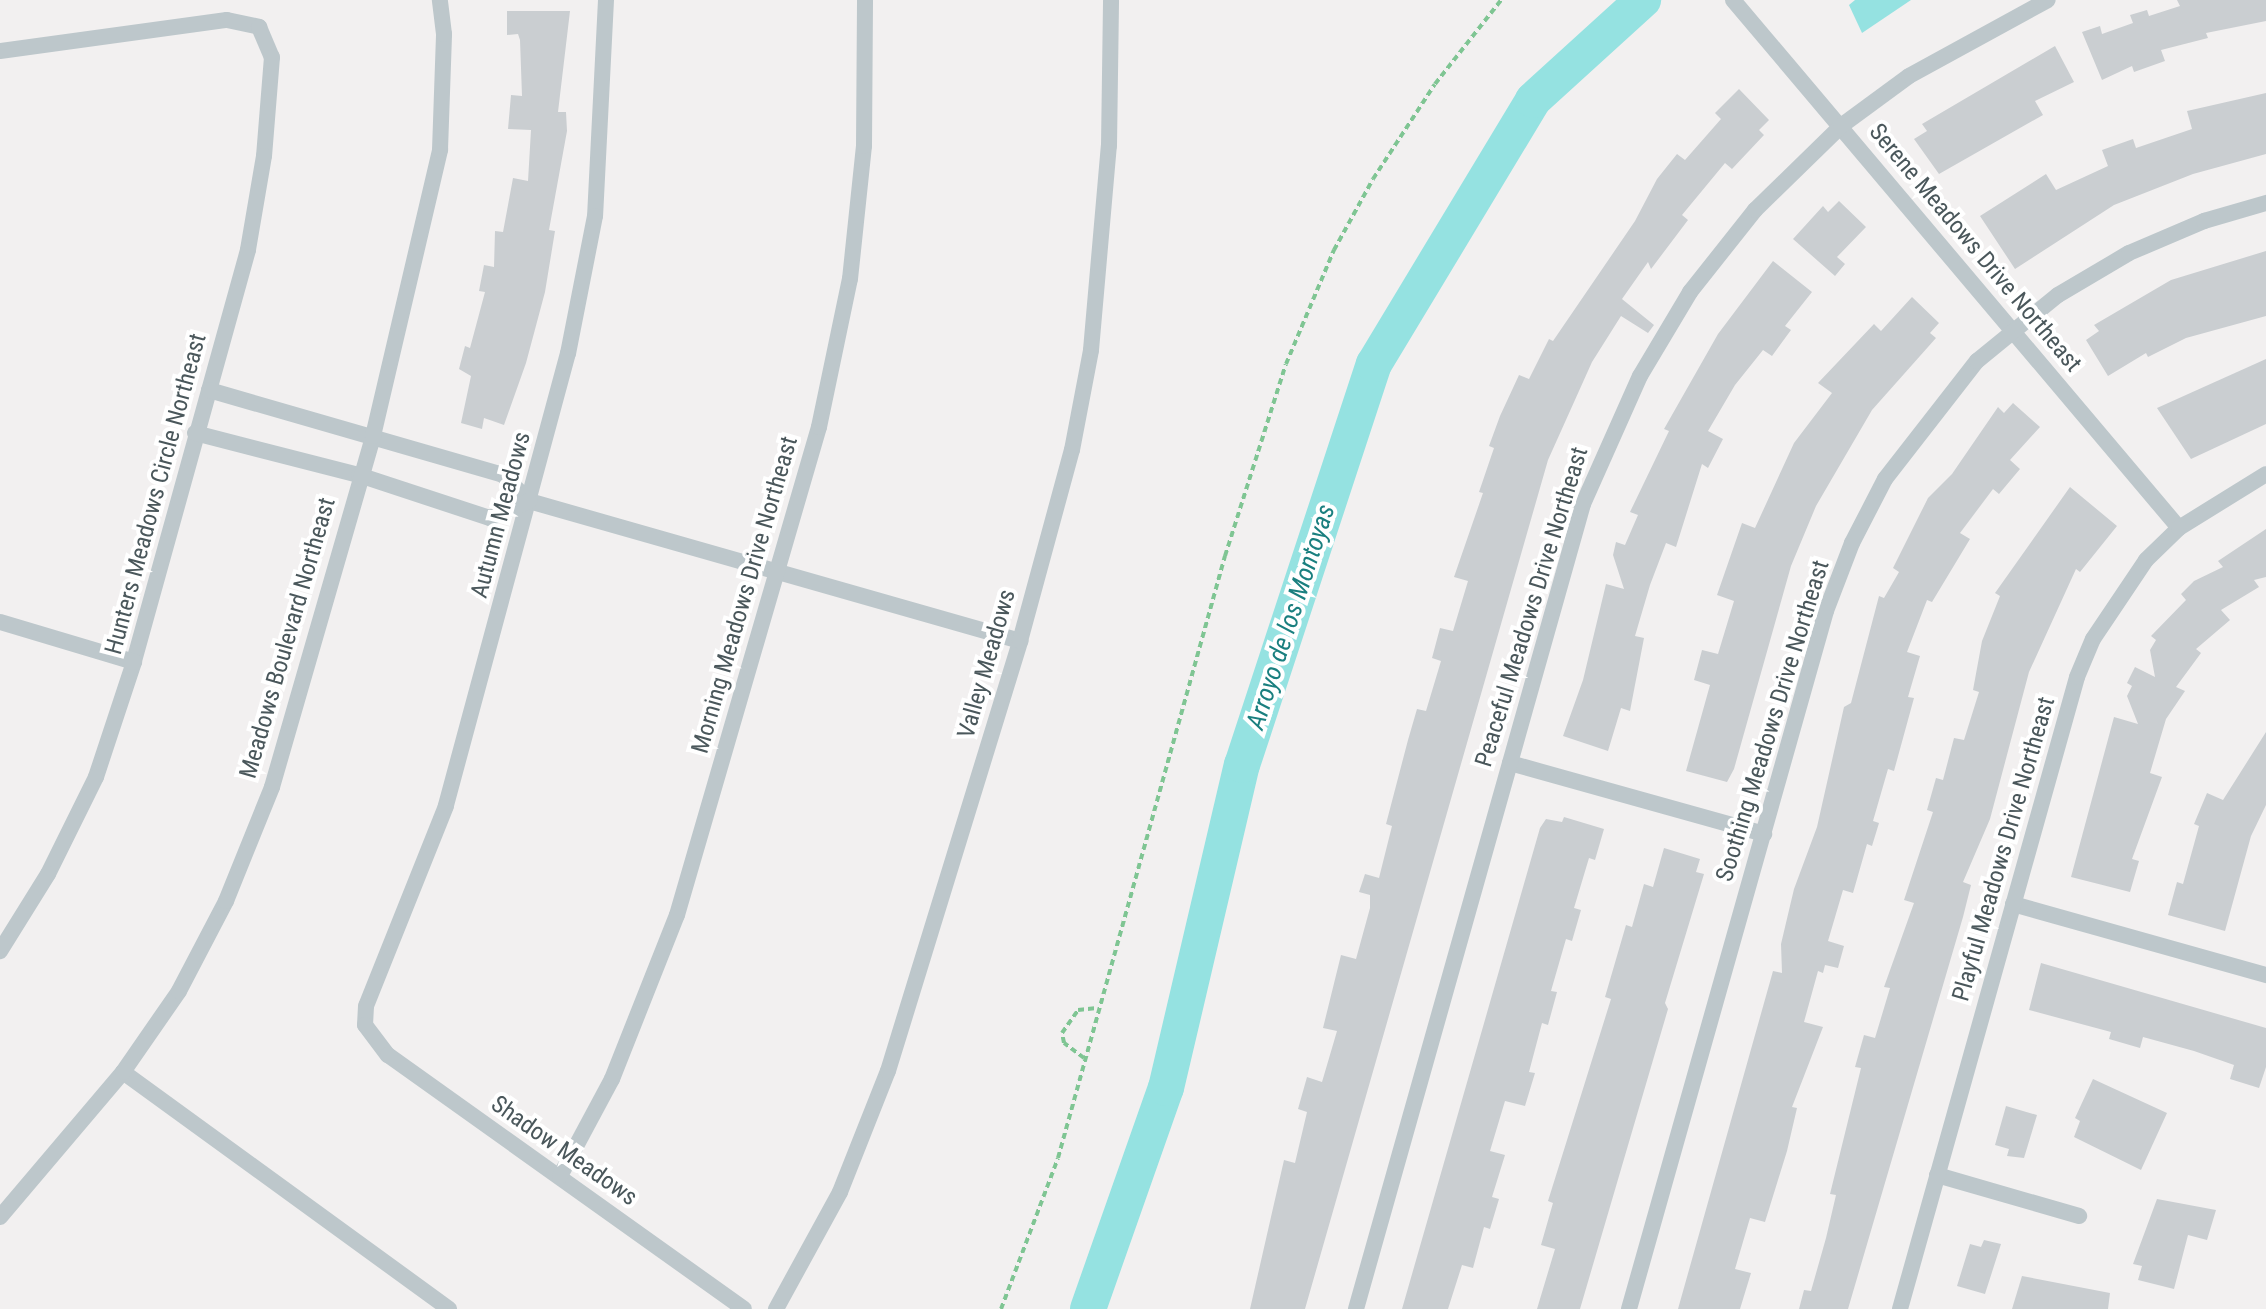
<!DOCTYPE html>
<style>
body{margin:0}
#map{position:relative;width:2266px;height:1309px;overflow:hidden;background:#f2f0f0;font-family:"Roboto Condensed",sans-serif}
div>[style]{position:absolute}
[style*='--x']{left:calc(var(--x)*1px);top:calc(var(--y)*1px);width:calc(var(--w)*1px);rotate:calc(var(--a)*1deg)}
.water>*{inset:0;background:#95e2e1}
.river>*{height:36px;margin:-18px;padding:0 18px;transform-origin:18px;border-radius:18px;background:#95e2e1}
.building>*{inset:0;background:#caced1}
.path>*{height:4px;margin-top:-2px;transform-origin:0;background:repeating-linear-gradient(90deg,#7fc593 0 6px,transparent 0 10px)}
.minor>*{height:16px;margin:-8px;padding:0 8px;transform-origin:8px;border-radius:8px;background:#bdc7cb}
span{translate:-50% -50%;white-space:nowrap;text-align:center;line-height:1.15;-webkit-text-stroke:8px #fff;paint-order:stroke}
.street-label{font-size:24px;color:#4a575b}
.water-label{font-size:26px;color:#1a7f7f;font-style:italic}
</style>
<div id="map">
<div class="water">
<div style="clip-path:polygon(1855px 0,1911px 0,1862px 33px,1849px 5px)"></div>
</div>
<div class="river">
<div style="--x:1088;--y:1309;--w:234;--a:-70.6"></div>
<div style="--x:1166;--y:1088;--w:332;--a:-76.8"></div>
<div style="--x:1242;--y:765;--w:422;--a:-71.8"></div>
<div style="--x:1374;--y:364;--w:308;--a:-58.9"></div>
<div style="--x:1533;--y:100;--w:149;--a:-42.3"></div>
</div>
<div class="building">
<div style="clip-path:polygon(2177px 0,2266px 0,2266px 21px,2206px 33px,2208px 38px,2161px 50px,2165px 61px,2134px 72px,2132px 66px,2102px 80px,2082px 32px,2100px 26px,2102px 34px,2133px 23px,2130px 15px,2147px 10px,2149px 16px,2180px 6px)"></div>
<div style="clip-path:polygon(507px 11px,570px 11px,558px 112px,566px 112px,567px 131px,549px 230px,555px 231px,545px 292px,526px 363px,504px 425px,484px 418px,482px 429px,461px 423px,471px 376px,459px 369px,465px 346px,470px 348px,485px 292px,479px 291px,484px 265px,494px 267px,495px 231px,503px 232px,513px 178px,528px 181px,531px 130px,508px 129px,511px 95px,522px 96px,520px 40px,518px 34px,507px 35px)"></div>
<div style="clip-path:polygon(2055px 46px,2074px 82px,2035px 101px,2043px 115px,1939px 174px,1914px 139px,1927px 131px,1922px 124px)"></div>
<div style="clip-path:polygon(1739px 89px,1769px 120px,1759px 130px,1764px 135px,1732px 169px,1725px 163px,1682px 215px,1688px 220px,1651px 269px,1648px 262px,1622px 299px,1654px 325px,1648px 333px,1621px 316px,1592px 362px,1548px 460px,1305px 1309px,1250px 1309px,1284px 1160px,1295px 1163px,1307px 1112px,1298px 1109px,1307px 1077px,1322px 1082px,1337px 1031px,1323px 1028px,1341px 955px,1356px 959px,1370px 908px,1370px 895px,1359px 892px,1365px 874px,1379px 878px,1392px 826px,1386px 824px,1408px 740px,1417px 709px,1426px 711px,1441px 661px,1432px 658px,1440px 628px,1453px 631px,1468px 581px,1454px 577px,1483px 493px,1479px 492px,1494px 448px,1489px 446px,1500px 416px,1519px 375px,1529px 379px,1549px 339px,1553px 341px,1635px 221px,1657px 179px,1677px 154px,1685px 160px,1721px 119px,1715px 113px)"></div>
<div style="clip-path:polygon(2266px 93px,2266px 154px,2193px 174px,2114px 205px,2015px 269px,1980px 216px,2046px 174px,2056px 190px,2108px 166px,2102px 150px,2133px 139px,2136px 148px,2192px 129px,2187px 111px)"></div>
<div style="clip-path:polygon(1839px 201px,1866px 227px,1837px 257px,1845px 264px,1835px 276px,1793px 239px,1823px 206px,1828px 212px)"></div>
<div style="clip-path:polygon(2266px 251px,2266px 316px,2186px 338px,2148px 357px,2146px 353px,2108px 376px,2086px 340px,2099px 331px,2094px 325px,2171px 280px)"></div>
<div style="clip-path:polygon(1773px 261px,1812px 292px,1785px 326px,1791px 330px,1772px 356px,1763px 350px,1735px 385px,1708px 431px,1723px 439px,1708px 468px,1702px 464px,1676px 547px,1666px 543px,1650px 585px,1635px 636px,1644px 638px,1630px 711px,1621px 708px,1608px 751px,1563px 736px,1583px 680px,1606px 584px,1624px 589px,1613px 555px,1616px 542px,1625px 545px,1638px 515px,1630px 512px,1669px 431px,1664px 429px,1718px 334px)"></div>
<div style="clip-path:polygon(1912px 297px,1939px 323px,1930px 333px,1936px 338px,1872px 410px,1816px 506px,1791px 566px,1734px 769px,1727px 782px,1686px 771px,1710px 685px,1694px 680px,1702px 650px,1718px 654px,1734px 601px,1717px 595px,1742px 523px,1755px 528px,1794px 443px,1832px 393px,1818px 383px,1874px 324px,1881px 331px)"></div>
<div style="clip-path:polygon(2266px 359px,2266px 424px,2191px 459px,2157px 408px)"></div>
<div style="clip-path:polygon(2013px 403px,2040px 427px,2010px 460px,2020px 469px,1999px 494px,1993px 489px,1960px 533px,1970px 539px,1932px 602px,1927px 600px,1907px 652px,1920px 656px,1908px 697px,1914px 698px,1894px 771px,1888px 769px,1873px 821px,1879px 823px,1872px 846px,1867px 844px,1853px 893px,1843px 890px,1828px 941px,1844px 946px,1838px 968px,1825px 965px,1823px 973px,1818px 971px,1804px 1022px,1823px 1027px,1792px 1107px,1797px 1108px,1787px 1151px,1765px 1222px,1750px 1218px,1735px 1269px,1751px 1273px,1740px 1309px,1678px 1309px,1773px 971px,1782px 973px,1781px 944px,1794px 889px,1817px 827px,1844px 707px,1851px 703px,1879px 596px,1884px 598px,1899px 572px,1893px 568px,1928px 498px,1952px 474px,1998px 407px,2004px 413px)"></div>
<div style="clip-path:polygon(2070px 487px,2117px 526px,2080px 572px,2076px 569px,2029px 672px,1990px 819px,1963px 882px,1971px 885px,1963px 917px,1848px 1309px,1799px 1309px,1804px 1290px,1811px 1291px,1826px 1238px,1836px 1195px,1830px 1194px,1861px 1068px,1855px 1067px,1864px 1035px,1875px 1038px,1890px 988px,1884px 987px,1914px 903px,1904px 900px,1933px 812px,1927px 810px,1936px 778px,1943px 780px,1954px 738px,1964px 740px,1979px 692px,1973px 690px,1982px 641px,2000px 596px,1995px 593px)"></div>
<div style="clip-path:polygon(2266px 529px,2266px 577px,2254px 580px,2259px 587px,2221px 610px,2230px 620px,2196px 649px,2201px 653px,2176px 687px,2185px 691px,2166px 719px,2150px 773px,2162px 777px,2132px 859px,2139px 861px,2130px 892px,2071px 877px,2114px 717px,2138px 724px,2127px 696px,2132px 686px,2127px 683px,2135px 667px,2155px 677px,2150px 650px,2156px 640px,2151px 636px,2186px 600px,2181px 594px,2194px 581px,2223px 567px,2218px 561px)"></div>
<div style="clip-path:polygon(2266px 732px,2266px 805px,2251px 836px,2225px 931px,2168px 915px,2177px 882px,2183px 884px,2199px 826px,2194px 824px,2207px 793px,2223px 800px)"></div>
<div style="clip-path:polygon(1564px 817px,1604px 829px,1595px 860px,1589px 858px,1574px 908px,1581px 910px,1572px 941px,1566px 939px,1551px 991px,1557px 992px,1548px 1025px,1542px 1023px,1529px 1072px,1535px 1073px,1525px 1106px,1505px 1101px,1490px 1151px,1505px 1155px,1492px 1197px,1499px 1199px,1490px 1229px,1484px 1227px,1473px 1268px,1462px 1265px,1448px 1309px,1402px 1309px,1540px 828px,1546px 819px,1562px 822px)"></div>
<div style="clip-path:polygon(1664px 848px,1700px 859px,1696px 872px,1704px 874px,1665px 1003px,1668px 1009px,1580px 1309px,1537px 1309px,1555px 1249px,1541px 1245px,1553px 1203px,1548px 1201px,1611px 999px,1605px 997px,1626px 925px,1632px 927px,1644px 884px,1653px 887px)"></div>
<div style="clip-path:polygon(2041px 963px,2266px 1028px,2266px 1067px,2259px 1088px,2230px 1079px,2234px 1065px,2194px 1051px,2143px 1037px,2140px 1048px,2109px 1039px,2111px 1032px,2029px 1010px)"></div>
<div style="clip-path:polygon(2093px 1079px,2167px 1113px,2141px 1170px,2074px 1137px,2080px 1121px,2075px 1118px)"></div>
<div style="clip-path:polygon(2006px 1106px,2037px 1115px,2024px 1158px,2007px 1156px,2009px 1149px,1995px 1145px)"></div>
<div style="clip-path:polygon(2157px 1199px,2216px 1210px,2207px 1240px,2188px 1235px,2174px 1289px,2138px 1280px,2142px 1266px,2133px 1264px)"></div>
<div style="clip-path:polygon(1984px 1240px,2001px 1244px,1985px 1294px,1957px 1286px,1970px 1244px,1981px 1247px)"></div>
<div style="clip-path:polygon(2022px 1276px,2110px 1293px,2108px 1309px,2012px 1309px)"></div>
</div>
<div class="path">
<div style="--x:1084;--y:1058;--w:25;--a:-143"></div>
<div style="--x:1064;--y:1043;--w:10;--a:-101"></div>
<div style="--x:1062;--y:1033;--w:28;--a:-55"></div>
<div style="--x:1078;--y:1010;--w:19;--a:-6"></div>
<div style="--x:1001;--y:1309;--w:161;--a:-69.3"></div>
<div style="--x:1058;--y:1158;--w:625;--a:-74.5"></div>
<div style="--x:1225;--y:556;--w:201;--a:-72.4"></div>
<div style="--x:1286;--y:364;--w:124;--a:-67.2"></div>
<div style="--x:1334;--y:250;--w:81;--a:-61.2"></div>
<div style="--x:1373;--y:179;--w:113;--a:-56.9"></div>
<div style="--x:1435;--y:84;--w:107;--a:-51.8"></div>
</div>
<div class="minor">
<div style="--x:606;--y:0;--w:216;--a:92.9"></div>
<div style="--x:595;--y:216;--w:140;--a:101.1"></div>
<div style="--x:568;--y:353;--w:469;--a:105.1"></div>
<div style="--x:446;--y:806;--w:215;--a:111.8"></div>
<div style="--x:366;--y:1006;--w:19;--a:93"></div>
<div style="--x:365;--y:1025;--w:38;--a:53"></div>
<div style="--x:388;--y:1055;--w:437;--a:35.5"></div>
<div style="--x:1733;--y:0;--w:691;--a:49.81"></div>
<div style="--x:0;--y:51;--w:229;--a:-7.8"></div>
<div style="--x:227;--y:20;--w:33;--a:12"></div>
<div style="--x:259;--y:27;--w:33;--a:67"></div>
<div style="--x:272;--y:57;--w:99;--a:94.6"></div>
<div style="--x:264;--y:156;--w:95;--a:99.7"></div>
<div style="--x:248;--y:250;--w:427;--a:105.5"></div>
<div style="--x:134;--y:662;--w:121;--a:108.3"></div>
<div style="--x:96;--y:777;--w:108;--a:116.3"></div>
<div style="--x:48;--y:874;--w:91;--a:121.9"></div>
<div style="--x:209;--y:390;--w:306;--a:16.1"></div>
<div style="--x:503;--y:475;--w:37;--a:45"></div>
<div style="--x:529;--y:501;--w:511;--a:15.91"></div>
<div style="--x:195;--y:433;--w:169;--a:14.4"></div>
<div style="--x:359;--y:475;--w:138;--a:18.2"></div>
<div style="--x:490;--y:518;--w:43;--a:-23.6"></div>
<div style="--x:0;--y:622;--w:140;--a:16.6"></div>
<div style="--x:1510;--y:763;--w:264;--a:15.6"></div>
<div style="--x:2013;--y:904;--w:263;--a:15.7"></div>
<div style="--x:123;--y:1072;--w:403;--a:36"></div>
<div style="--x:1937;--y:1175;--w:148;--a:16.1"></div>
<div style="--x:560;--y:1176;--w:110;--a:-61.8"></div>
<div style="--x:612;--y:1079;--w:176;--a:-68.4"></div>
<div style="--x:677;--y:915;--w:508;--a:-73.78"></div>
<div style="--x:819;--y:427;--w:151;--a:-78.2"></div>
<div style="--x:850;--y:279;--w:134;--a:-84"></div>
<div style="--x:864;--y:146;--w:146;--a:-89.6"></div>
<div style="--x:0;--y:1217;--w:190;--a:-49.7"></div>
<div style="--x:123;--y:1072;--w:98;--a:-55.3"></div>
<div style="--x:179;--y:991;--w:102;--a:-62.4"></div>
<div style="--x:226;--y:901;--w:123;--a:-68"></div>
<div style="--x:272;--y:787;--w:365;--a:-73.9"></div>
<div style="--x:373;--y:436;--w:294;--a:-76.8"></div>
<div style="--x:440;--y:150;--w:116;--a:-88"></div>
<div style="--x:444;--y:34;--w:34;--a:-97"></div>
<div style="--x:776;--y:1309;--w:133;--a:-61.3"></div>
<div style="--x:840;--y:1192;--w:130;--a:-68.4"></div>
<div style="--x:888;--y:1071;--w:450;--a:-72.9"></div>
<div style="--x:1020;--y:641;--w:198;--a:-74.8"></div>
<div style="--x:1072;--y:450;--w:102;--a:-79.2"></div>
<div style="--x:1091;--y:350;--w:205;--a:-85"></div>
<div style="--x:1109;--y:146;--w:146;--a:-89.2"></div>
<div style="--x:1356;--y:1309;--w:836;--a:-74.25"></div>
<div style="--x:1583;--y:504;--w:140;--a:-66"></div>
<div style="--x:1640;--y:376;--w:98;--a:-59.2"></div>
<div style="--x:1690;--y:292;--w:105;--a:-51.6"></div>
<div style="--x:1755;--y:210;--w:120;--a:-44.3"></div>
<div style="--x:1841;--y:126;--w:84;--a:-36.3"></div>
<div style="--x:1909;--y:76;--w:158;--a:-28.7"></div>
<div style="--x:1629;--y:1309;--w:725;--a:-74.24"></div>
<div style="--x:1826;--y:611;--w:73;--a:-69.1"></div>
<div style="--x:1852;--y:543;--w:72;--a:-62.7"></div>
<div style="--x:1885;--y:479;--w:150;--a:-52.1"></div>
<div style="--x:1977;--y:361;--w:104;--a:-39.2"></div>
<div style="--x:2058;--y:295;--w:82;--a:-30.6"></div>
<div style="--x:2129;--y:253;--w:82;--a:-23.1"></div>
<div style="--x:2204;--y:221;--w:65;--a:-16.2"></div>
<div style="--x:1900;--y:1309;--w:656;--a:-74.35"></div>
<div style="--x:2077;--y:677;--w:41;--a:-67.2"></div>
<div style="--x:2093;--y:639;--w:95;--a:-56.1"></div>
<div style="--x:2146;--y:560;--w:46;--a:-44.1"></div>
<div style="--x:2179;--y:528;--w:102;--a:-31.8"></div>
</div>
<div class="street-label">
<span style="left:1975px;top:248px;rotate:50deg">Serene Meadows Drive Northeast</span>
<span style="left:156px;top:494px;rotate:-75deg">Hunters Meadows Circle Northeast</span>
<span style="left:501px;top:515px;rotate:-75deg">Autumn Meadows</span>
<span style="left:745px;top:595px;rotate:-74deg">Morning Meadows Drive Northeast</span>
<span style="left:1532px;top:607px;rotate:-73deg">Peaceful Meadows Drive Northeast</span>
<span style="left:288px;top:638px;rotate:-74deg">Meadows Boulevard Northeast</span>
<span style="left:987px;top:664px;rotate:-74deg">Valley Meadows</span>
<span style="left:1773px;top:721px;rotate:-73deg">Soothing Meadows Drive Northeast</span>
<span style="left:2004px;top:849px;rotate:-74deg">Playful Meadows Drive Northeast</span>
<span style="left:564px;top:1151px;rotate:35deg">Shadow Meadows</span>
</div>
<div class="water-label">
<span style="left:1291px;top:617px;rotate:-72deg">Arroyo de los Montoyas</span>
</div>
</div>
